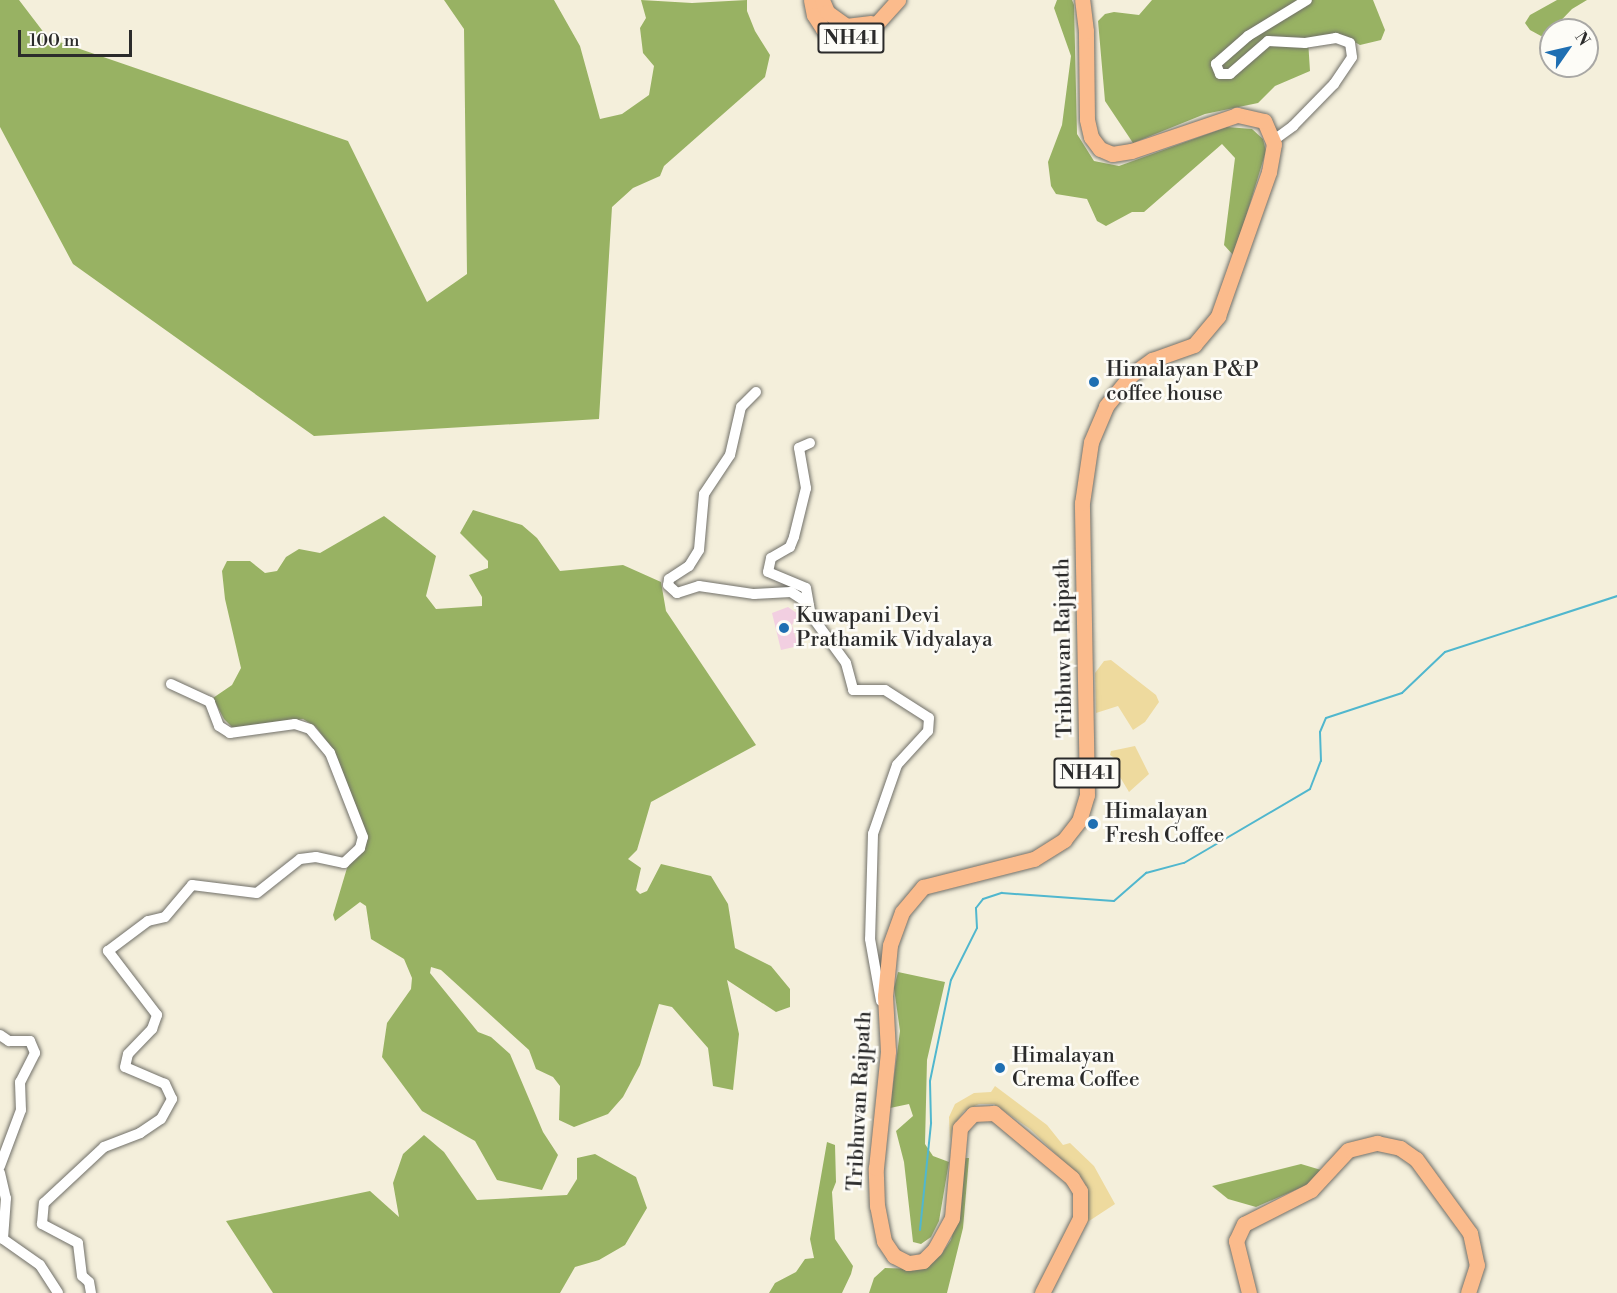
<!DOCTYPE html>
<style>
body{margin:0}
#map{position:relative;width:1617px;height:1293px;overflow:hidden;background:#f4efdb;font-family:"Libre Bodoni",serif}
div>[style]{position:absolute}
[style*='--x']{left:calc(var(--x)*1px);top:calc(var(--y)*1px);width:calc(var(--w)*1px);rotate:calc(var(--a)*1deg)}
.built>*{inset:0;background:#f2cfe1}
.forest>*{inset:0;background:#98b263}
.sand>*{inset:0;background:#eeda9e}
.stream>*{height:2px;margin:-1px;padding:0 1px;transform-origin:1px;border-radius:1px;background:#50b7ce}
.roads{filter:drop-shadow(0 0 2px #717069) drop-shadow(0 0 2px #717069)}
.minor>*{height:10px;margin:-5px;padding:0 5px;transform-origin:5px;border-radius:5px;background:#fff}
.highway>*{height:15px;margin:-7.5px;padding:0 7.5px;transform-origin:7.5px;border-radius:7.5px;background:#fbbb8c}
.dots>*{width:16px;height:16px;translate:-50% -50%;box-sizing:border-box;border:3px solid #fdfcf7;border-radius:50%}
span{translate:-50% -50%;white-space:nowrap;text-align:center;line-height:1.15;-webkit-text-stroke:5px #fdfcf7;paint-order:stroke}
.shield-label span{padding:2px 4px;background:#fdfcf7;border:2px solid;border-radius:4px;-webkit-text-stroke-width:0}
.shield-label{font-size:20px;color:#2b2b2b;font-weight:700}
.poi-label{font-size:21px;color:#2b2b2b}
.left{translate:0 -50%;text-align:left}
.street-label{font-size:21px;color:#2b2b2b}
.north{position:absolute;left:1539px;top:18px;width:60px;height:60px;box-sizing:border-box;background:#fdfcf7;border:2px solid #a9a8a5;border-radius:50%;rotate:56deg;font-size:16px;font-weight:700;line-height:24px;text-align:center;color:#2b2b2b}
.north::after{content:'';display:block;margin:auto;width:21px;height:27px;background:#1f6fb2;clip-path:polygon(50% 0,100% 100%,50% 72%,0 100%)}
.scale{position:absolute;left:18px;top:30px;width:114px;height:27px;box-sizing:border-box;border:3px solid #2b2b2b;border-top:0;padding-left:8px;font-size:18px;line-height:21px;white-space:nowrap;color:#2b2b2b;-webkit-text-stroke:4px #fdfcf7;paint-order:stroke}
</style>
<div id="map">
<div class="built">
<div style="clip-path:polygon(788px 607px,798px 614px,792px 625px,798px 646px,781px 650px,772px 613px)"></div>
</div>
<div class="forest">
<div style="clip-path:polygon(0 0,19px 0,48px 38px,348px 141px,427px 302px,467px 274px,464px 29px,444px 0,554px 0,580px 46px,600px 119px,622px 114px,649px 95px,654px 66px,643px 53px,640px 28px,646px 18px,641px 0,692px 3px,747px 0,747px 11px,755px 31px,770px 55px,765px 77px,664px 166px,660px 176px,633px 188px,612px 207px,599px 419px,314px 436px,73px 264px,0 127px)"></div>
<div style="clip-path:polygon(1057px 0,1072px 0,1074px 5px,1077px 134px,1094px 161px,1119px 166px,1227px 127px,1252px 129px,1263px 139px,1266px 151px,1234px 256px,1224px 245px,1235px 158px,1222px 144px,1144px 212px,1132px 212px,1106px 226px,1097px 221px,1087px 199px,1056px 194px,1051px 186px,1048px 162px,1062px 125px,1071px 56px,1054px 8px)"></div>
<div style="clip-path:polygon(1152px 0,1373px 0,1385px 30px,1381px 40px,1360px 45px,1349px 39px,1308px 40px,1310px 71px,1275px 86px,1258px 103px,1205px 114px,1133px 143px,1105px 101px,1098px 21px,1105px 14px,1114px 12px,1139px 15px)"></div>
<div style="clip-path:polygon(1557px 0,1587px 0,1572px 9px,1548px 34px,1541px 36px,1530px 30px,1525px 23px,1530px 15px)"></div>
<div style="clip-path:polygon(473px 510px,522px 525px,537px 538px,560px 571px,623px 565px,661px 582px,666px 611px,756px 745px,651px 802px,637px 850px,628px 859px,641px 868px,636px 890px,640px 894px,647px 891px,661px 864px,711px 876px,728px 904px,735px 948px,771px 966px,790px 989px,790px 1007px,776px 1012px,727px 980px,739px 1034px,733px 1090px,713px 1086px,708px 1048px,672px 1007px,659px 1004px,640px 1065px,623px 1097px,608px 1114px,574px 1127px,559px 1120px,560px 1086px,553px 1077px,536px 1069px,529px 1050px,441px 970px,431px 967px,430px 973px,478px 1032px,491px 1037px,510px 1054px,543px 1132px,558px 1155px,542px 1190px,497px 1180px,475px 1141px,422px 1111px,382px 1057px,387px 1023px,411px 989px,412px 978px,404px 959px,371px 939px,366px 906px,360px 902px,335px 921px,333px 915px,347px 868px,363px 850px,356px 806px,328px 743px,316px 727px,303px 719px,235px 730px,224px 719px,213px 698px,232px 685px,241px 668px,225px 599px,222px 571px,227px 561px,250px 561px,265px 573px,277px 571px,286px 557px,299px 549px,320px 553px,384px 516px,436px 556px,426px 596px,436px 609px,482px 606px,482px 597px,469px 575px,488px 568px,488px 561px,460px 533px)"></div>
<div style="clip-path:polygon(898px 972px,945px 982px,927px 1060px,925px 1144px,933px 1156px,949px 1162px,939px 1221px,931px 1237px,921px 1244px,913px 1242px,904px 1162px,896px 1131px,913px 1116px,909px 1104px,890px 1108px,900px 1031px,894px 988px)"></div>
<div style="clip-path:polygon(424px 1135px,444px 1152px,477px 1200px,567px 1195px,577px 1179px,577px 1158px,595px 1154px,636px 1177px,647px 1208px,625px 1245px,599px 1260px,575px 1267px,560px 1293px,273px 1293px,226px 1221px,370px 1191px,399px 1217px,393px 1183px,403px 1154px)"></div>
<div style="clip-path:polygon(827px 1142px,835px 1145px,836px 1182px,832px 1192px,835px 1239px,853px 1266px,851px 1274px,842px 1293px,769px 1293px,775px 1283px,796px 1272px,805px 1259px,814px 1258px,810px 1239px)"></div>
<div style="clip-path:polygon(965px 1158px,969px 1158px,963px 1228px,947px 1293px,869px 1293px,874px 1278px,885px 1268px,919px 1269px,941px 1255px,951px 1240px,959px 1210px)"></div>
<div style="clip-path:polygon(1301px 1164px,1321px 1170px,1307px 1185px,1256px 1207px,1228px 1199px,1212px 1186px)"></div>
</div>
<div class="sand">
<div style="clip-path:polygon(1111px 660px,1156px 695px,1159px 702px,1145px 722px,1133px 730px,1118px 706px,1096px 713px,1095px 673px,1104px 661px)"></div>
<div style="clip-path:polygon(1135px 746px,1149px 774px,1129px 792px,1120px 777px,1116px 759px,1110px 755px,1111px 751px)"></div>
<div style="clip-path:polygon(995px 1086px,1047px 1125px,1063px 1145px,1070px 1143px,1094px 1166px,1115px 1204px,1083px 1225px,1088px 1202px,1084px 1181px,1030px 1129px,994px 1104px,979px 1104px,964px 1111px,953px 1126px,950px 1141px,949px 1117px,955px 1104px,974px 1093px,991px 1092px)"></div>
</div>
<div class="stream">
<div style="--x:920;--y:1230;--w:108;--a:-84.1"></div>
<div style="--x:931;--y:1123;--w:42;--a:-91.4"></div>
<div style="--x:930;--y:1081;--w:103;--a:-78.3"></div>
<div style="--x:951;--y:980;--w:58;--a:-63.4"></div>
<div style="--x:977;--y:928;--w:20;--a:-93"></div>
<div style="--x:976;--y:908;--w:11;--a:-52"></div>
<div style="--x:983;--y:899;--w:20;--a:-18"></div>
<div style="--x:1002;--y:893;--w:112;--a:4.1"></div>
<div style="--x:1114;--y:901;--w:43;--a:-41.2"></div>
<div style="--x:1146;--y:873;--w:39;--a:-15"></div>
<div style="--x:1184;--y:863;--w:146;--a:-30.4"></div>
<div style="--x:1310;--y:789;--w:30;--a:-69"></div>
<div style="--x:1321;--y:761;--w:29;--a:-92"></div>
<div style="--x:1320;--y:732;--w:15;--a:-67"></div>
<div style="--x:1326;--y:718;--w:80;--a:-18.2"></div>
<div style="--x:1402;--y:693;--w:59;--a:-43.6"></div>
<div style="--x:1445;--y:652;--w:181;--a:-18"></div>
</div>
<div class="roads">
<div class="minor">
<div style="--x:1274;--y:140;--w:24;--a:-36"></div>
<div style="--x:1293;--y:126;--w:59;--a:-45.7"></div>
<div style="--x:1334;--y:84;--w:32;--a:-56"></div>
<div style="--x:1352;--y:57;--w:14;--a:-98"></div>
<div style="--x:1350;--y:43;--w:15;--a:-160"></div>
<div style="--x:1336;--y:38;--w:31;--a:171"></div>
<div style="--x:1305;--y:43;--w:37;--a:-177"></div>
<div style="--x:1268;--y:41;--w:50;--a:139"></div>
<div style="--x:1230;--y:74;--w:10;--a:180"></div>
<div style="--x:1220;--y:74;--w:11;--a:-112"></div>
<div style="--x:1216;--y:64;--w:43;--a:-41.2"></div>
<div style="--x:1248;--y:36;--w:69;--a:-31.4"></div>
<div style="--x:756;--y:392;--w:21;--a:135"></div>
<div style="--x:741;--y:407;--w:49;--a:102.9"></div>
<div style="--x:730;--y:455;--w:47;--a:123.7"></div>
<div style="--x:704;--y:494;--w:56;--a:95.1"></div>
<div style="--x:699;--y:550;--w:19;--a:122"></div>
<div style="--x:689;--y:566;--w:24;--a:147"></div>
<div style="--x:669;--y:579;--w:6;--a:99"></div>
<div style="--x:668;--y:585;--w:12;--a:42"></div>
<div style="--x:677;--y:593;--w:23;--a:-18"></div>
<div style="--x:699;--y:586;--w:56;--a:8.3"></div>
<div style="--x:754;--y:594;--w:37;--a:-3"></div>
<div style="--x:791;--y:592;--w:17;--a:33"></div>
<div style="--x:810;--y:443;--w:12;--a:156"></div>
<div style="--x:799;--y:448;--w:41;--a:80.1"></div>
<div style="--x:806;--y:488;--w:50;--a:103.8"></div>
<div style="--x:794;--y:537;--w:11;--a:112"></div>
<div style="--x:790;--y:547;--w:22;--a:150"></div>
<div style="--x:771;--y:558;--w:14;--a:102"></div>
<div style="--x:768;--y:572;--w:41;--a:22.8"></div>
<div style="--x:806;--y:588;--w:27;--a:80"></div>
<div style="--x:811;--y:615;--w:59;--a:53.9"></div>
<div style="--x:846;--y:663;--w:28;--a:75"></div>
<div style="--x:853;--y:690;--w:32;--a:0"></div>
<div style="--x:885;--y:690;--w:52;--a:32.5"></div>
<div style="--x:929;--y:718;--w:13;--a:94"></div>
<div style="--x:928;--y:731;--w:46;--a:132.4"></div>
<div style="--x:897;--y:765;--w:73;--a:109.2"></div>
<div style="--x:873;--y:834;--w:105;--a:91.6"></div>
<div style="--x:870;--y:939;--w:63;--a:79.9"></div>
<div style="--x:0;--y:1035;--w:11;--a:34"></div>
<div style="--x:9;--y:1041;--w:21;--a:0"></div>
<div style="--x:30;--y:1041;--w:13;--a:67"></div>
<div style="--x:35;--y:1053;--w:33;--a:117"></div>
<div style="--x:20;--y:1082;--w:28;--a:88"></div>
<div style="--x:21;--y:1110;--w:60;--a:110.6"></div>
<div style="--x:0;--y:1173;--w:26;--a:77"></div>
<div style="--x:6;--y:1198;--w:41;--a:94.2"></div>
<div style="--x:3;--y:1239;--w:45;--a:35.1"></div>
<div style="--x:40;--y:1265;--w:33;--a:57"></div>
<div style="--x:91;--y:1293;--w:11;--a:-100"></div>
<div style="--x:89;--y:1282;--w:9;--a:-139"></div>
<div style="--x:82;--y:1276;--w:33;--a:-97"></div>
<div style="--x:78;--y:1243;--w:41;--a:-152.2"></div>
<div style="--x:42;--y:1224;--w:21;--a:-85"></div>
<div style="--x:44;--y:1203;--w:82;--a:-43"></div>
<div style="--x:104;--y:1147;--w:39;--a:-21"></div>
<div style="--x:140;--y:1133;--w:25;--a:-34"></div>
<div style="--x:161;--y:1119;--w:23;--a:-61"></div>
<div style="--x:172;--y:1099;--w:17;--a:-115"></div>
<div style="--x:165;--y:1084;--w:43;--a:-157"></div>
<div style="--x:125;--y:1067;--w:13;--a:-77"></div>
<div style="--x:128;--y:1054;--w:35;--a:-46"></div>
<div style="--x:152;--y:1029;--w:15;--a:-70"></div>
<div style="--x:157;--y:1015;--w:81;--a:-127.4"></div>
<div style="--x:108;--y:951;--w:50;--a:-36.9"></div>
<div style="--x:148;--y:921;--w:17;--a:-13"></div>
<div style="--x:165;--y:917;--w:42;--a:-49.8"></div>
<div style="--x:192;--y:885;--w:65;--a:7"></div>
<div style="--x:257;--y:893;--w:55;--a:-38.3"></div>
<div style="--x:300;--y:859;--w:16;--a:-7"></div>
<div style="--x:316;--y:857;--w:29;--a:12"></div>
<div style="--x:344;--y:863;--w:22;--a:-43"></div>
<div style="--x:360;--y:848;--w:11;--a:-75"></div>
<div style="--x:363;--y:837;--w:90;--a:-111.4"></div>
<div style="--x:330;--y:753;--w:31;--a:-130"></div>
<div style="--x:310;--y:729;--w:16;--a:-162"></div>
<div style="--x:295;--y:724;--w:66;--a:172.1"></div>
<div style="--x:230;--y:733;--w:13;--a:-148"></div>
<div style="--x:219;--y:726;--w:26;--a:-111"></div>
<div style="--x:210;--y:702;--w:43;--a:-155.2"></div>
</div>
<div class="highway">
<div style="--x:811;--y:0;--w:15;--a:79"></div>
<div style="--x:814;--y:15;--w:17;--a:57"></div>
<div style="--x:823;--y:29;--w:28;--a:18"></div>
<div style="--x:850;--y:38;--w:21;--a:-19"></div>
<div style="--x:870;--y:31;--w:42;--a:-47.9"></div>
<div style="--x:822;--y:0;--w:13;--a:67"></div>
<div style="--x:827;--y:12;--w:24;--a:36"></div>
<div style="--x:846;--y:26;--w:25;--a:-7"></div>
<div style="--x:1042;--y:1293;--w:84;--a:-63.1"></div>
<div style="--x:1080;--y:1218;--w:27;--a:-90"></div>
<div style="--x:1080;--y:1191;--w:15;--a:-122"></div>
<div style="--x:1072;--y:1178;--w:102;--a:-140.2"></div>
<div style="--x:994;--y:1113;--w:21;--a:177"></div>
<div style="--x:973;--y:1114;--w:19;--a:133"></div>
<div style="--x:960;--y:1128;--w:90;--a:95.1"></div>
<div style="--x:952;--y:1218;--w:35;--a:119"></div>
<div style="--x:935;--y:1249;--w:17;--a:135"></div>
<div style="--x:923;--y:1261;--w:15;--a:172"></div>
<div style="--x:908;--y:1263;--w:16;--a:-153"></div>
<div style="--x:894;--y:1256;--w:18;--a:-124"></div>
<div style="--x:884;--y:1241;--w:36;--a:-101"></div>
<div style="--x:877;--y:1206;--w:38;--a:-92"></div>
<div style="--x:876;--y:1168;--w:118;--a:-84.1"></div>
<div style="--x:888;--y:1051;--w:55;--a:-93.1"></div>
<div style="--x:885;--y:996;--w:51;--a:-84.4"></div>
<div style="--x:890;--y:945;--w:35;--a:-70"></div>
<div style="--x:902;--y:912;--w:33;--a:-50"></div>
<div style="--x:923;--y:887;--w:114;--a:-14.2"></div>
<div style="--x:1034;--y:859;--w:36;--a:-32"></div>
<div style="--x:1064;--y:840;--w:24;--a:-52"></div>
<div style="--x:1079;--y:821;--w:27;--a:-73"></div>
<div style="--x:1087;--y:795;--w:292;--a:-91"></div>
<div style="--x:1082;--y:503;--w:62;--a:-81.6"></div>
<div style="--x:1091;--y:442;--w:39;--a:-67"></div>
<div style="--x:1106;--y:406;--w:40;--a:-51"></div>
<div style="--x:1131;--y:375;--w:26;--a:-36"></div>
<div style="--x:1152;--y:360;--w:45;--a:-19.7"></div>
<div style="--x:1194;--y:345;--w:38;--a:-50"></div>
<div style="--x:1218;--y:316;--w:153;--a:-70.5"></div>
<div style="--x:1269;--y:172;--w:28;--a:-80"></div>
<div style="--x:1274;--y:144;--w:25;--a:-113"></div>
<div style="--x:1264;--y:121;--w:28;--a:-167"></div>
<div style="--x:1237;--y:115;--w:112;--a:161.2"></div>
<div style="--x:1131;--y:151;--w:19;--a:171"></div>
<div style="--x:1112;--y:154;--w:13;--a:-157"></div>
<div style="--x:1100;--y:149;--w:15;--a:-127"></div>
<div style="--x:1091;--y:137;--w:18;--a:-103"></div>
<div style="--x:1087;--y:119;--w:88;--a:-90.7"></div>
<div style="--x:1086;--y:31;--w:31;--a:-97"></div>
<div style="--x:1249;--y:1293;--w:54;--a:-104"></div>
<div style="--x:1236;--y:1241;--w:19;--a:-65"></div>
<div style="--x:1244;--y:1224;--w:75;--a:-26.9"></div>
<div style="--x:1311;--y:1190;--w:54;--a:-47.2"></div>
<div style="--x:1348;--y:1150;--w:30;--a:-14"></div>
<div style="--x:1377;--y:1143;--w:24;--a:12"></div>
<div style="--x:1400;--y:1148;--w:19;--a:35"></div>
<div style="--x:1416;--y:1159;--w:92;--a:53.9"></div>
<div style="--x:1470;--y:1233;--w:33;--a:78"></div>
<div style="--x:1477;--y:1265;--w:29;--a:108"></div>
</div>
</div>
<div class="dots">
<div style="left:1094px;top:382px;background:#1f6fb2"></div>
<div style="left:784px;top:628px;background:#1f6fb2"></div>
<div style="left:1093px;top:824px;background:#1f6fb2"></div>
<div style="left:1000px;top:1068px;background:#1f6fb2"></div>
</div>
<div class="shield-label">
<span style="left:851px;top:38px">NH41</span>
<span style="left:1087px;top:773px">NH41</span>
</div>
<div class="poi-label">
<span class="left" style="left:1106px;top:382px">Himalayan P&amp;P<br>coffee house</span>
<span class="left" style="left:796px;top:628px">Kuwapani Devi<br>Prathamik Vidyalaya</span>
<span class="left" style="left:1105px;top:824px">Himalayan<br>Fresh Coffee</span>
<span class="left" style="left:1012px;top:1068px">Himalayan<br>Crema Coffee</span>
</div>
<div class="street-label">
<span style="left:1064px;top:648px;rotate:-91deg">Tribhuvan Rajpath</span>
<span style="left:860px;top:1101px;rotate:-87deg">Tribhuvan Rajpath</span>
</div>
<div class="north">N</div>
<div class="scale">100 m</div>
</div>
